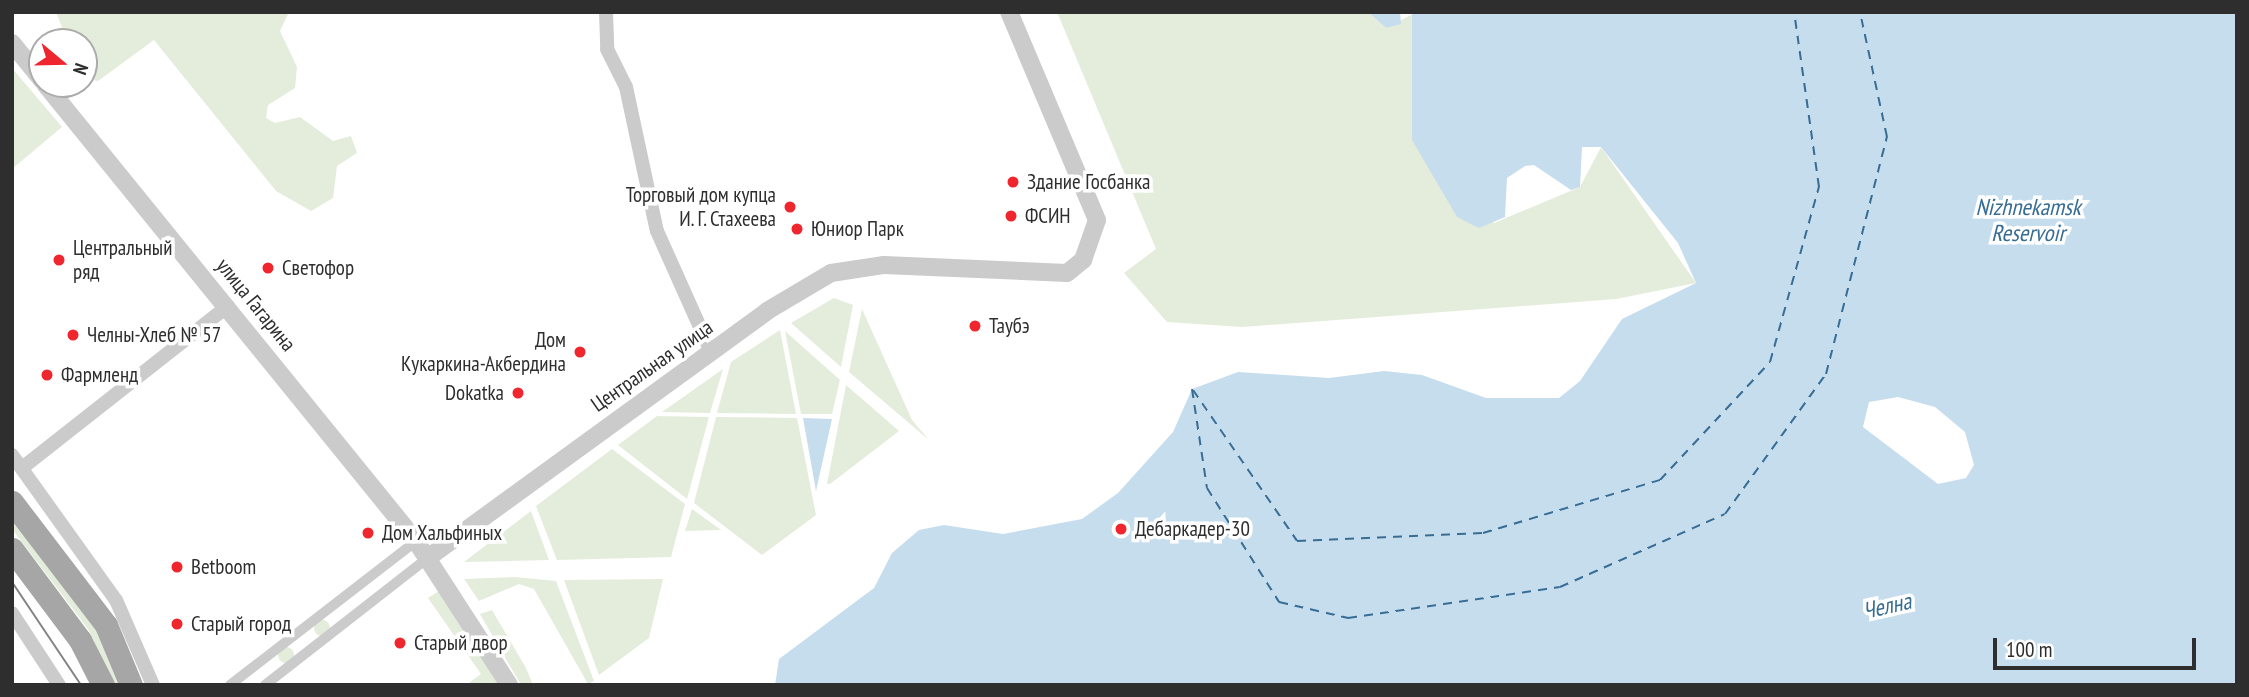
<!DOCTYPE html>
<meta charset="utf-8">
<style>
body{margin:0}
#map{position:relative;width:2249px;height:697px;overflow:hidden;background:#fff;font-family:"PT Sans Narrow",sans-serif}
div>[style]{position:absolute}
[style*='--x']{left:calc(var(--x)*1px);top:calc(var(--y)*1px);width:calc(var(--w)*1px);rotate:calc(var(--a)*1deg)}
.green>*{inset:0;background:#e4eddb}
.round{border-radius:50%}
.water>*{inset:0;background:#c6ddee}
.ferry>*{height:2px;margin-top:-1px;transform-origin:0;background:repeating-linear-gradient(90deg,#376d95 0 9px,transparent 0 16px)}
.pedestrian>*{height:10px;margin:-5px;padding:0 5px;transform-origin:5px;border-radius:5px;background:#cbcbcb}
.minor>*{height:14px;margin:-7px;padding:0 7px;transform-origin:7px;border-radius:7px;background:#cbcbcb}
.tertiary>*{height:18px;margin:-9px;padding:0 9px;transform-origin:9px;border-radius:9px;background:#cbcbcb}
.primary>*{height:23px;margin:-11.5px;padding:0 11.5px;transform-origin:11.5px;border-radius:11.5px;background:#a6a6a6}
.tram>*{height:2px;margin:-1px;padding:0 1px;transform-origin:1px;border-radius:1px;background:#838383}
.dots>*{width:19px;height:19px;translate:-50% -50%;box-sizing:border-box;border:4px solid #fff;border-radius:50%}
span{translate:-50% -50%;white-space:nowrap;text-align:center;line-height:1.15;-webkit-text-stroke:7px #fff;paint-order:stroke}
.poi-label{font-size:21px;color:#2e2e2e}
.left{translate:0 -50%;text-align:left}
.right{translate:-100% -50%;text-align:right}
.street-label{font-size:21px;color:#2e2e2e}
.water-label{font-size:23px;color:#376d95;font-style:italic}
.frame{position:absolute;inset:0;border:14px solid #2e2e2e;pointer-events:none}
.north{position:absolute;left:28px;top:28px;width:70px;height:70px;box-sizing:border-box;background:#fff;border:2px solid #ababab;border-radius:50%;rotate:109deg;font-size:19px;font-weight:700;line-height:28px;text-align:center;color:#2e2e2e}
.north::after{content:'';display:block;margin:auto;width:24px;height:32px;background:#ef262d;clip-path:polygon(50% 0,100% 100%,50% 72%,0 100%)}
.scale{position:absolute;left:1993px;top:638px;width:203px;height:32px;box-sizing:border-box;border:4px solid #2e2e2e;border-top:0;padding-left:9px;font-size:21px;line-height:24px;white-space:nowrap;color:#2e2e2e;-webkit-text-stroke:5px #fff;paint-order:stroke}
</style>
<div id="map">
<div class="green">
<div style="clip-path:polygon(56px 12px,289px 12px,280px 31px,297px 67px,295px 88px,268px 105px,266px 118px,275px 123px,300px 117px,333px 141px,351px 136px,357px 153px,337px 166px,333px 198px,311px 211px,276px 191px,154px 40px,98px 81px,84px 78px,84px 42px,68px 42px)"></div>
<div style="clip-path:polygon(1057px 12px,1368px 12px,1386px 28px,1413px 14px,1412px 140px,1494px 223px,1580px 187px,1601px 147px,1696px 283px,1616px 299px,1242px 327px,1167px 322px,1124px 273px,1156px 249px)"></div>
<div style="clip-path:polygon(12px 68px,62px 127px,12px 169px)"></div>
<div style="clip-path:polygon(834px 298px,853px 305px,841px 367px,791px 323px)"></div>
<div style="clip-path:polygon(862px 309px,912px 420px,929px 440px,849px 372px)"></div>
<div style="clip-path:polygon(780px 330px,796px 414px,717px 413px,731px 362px)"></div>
<div style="clip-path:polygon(785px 331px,840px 380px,832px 414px,801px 414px)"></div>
<div style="clip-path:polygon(723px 369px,710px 413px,662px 412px)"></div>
<div style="clip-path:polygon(846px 385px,899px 431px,830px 484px,827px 484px)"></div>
<div style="clip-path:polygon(657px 416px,709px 417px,687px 499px,618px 445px)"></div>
<div style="clip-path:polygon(716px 417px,797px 418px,816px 515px,762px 555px,694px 503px)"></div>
<div style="clip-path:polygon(612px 449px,685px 504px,671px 557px,557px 560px,536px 506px)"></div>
<div style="clip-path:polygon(692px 509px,721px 530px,685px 531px)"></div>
<div style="clip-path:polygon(531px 511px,549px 560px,464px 562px)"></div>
<div style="clip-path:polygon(12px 517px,95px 626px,121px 685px,114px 685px,88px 629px,12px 529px)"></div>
<div style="clip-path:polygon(515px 577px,556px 581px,594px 681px,588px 684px,534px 589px,519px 584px,479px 601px,464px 579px)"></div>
<div style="clip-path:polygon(663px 579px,649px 638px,599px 675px,564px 580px)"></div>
<div style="clip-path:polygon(439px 591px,480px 649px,498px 685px,466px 685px,481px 674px,428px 598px)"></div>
<div style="clip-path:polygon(492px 610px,526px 668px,533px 685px,521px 685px,480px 614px)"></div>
<div class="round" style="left:314px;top:620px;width:16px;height:16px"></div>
<div class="round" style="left:278px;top:647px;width:16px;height:16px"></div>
</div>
<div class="water">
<div style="clip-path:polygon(1368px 12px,1400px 12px,1401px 24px,1386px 28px)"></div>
<div style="clip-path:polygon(evenodd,1412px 12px,2237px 12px,2237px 685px,775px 685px,779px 659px,874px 588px,892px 553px,919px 530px,944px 525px,1003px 534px,1082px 519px,1118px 493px,1173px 432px,1192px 389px,1238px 372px,1329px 378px,1384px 371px,1422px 375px,1486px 398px,1559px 398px,1580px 381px,1622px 319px,1696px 283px,1678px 243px,1601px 147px,1582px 147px,1580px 187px,1571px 190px,1534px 165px,1525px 166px,1507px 178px,1505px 217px,1479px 228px,1457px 217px,1412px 140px,1412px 12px,1898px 397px,1935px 407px,1965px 432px,1974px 465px,1966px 478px,1938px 484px,1863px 427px,1869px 402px,1898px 397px)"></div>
<div style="clip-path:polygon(803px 418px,832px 419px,816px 491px)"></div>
</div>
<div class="ferry">
<div style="--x:1192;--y:389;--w:100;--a:81.4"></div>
<div style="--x:1207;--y:488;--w:135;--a:57.7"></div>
<div style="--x:1279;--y:602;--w:71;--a:13.1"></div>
<div style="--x:1348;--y:618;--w:214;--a:-8.3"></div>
<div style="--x:1560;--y:587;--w:180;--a:-23.9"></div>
<div style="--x:1725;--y:514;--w:173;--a:-54.2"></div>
<div style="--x:1826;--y:374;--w:245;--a:-75.6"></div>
<div style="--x:1887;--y:137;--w:128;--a:-102.2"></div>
<div style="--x:1193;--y:390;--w:183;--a:55.4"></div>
<div style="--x:1297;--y:541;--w:186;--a:-2.5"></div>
<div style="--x:1483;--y:533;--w:185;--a:-16.7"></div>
<div style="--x:1660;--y:480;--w:161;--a:-47"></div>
<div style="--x:1770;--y:362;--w:182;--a:-74.4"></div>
<div style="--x:1819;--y:187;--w:177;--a:-98.1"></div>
</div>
<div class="pedestrian">
<div style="--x:230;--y:685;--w:235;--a:-37.7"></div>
<div style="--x:265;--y:685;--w:208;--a:-38"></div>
</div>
<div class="minor">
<div style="--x:606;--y:12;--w:37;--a:88"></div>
<div style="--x:607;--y:49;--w:42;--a:63.4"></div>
<div style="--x:626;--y:87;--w:147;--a:77.9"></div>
<div style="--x:657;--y:231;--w:133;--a:65.9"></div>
<div style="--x:12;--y:455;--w:178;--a:54.4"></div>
<div style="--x:116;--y:600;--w:93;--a:66.5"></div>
<div style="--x:22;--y:468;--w:262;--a:-38.2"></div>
<div style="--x:12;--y:613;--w:86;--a:56.9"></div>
</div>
<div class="tertiary">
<div style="--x:12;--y:43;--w:48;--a:51"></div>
<div style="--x:45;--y:84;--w:589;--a:50.93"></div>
<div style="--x:416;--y:541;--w:171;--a:57.1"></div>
<div style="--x:429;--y:557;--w:418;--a:-36"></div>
<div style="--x:767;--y:311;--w:74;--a:-30.7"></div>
<div style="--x:831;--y:273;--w:54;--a:-8.6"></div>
<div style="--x:884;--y:265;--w:183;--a:2.5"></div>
<div style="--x:1067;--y:273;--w:21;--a:-39"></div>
<div style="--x:1083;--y:260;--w:42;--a:-70.7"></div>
<div style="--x:1097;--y:220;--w:226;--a:-112.9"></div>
</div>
<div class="primary">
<div style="--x:12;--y:502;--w:155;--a:52.6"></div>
<div style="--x:106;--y:625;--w:65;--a:67.4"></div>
<div style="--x:12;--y:549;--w:114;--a:53.2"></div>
<div style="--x:80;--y:640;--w:51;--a:62.9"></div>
</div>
<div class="tram">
<div style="--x:12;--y:582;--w:124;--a:56.2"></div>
</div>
<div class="dots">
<div style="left:1013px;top:182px;background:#ef262d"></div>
<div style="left:790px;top:207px;background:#ef262d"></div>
<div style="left:1011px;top:216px;background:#ef262d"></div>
<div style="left:797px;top:229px;background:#ef262d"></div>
<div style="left:59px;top:260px;background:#ef262d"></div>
<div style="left:268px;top:268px;background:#ef262d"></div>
<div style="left:975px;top:326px;background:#ef262d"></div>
<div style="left:73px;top:335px;background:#ef262d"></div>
<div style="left:580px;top:352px;background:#ef262d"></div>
<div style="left:47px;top:375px;background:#ef262d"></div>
<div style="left:518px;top:393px;background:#ef262d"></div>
<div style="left:1121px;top:529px;background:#ef262d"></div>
<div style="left:368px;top:533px;background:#ef262d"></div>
<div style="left:177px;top:567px;background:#ef262d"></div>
<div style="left:177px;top:624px;background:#ef262d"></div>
<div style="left:400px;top:643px;background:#ef262d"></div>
</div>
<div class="poi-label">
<span class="left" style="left:1027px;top:182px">Здание Госбанка</span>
<span class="right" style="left:776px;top:207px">Торговый дом купца<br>И. Г. Стахеева</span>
<span class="left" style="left:1025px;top:216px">ФСИН</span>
<span class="left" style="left:811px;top:229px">Юниор Парк</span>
<span class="left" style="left:73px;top:260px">Центральный<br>ряд</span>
<span class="left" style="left:282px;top:268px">Светофор</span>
<span class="left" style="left:989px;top:326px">Таубэ</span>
<span class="left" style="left:87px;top:335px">Челны-Хлеб № 57</span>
<span class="right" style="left:566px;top:352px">Дом<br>Кукаркина-Акбердина</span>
<span class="left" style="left:61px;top:375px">Фармленд</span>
<span class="right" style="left:504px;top:393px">Dokatka</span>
<span class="left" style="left:1135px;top:529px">Дебаркадер-30</span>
<span class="left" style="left:382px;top:533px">Дом Хальфиных</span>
<span class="left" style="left:191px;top:567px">Betboom</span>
<span class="left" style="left:191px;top:624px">Старый город</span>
<span class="left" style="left:414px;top:643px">Старый двор</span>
</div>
<div class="street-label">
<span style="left:256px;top:305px;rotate:51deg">улица Гагарина</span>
<span style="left:652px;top:366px;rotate:-35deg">Центральная улица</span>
</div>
<div class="water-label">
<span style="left:2028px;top:220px">Nizhnekamsk<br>Reservoir</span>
<span style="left:1887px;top:606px;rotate:-13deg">Челна</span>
</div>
<div class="frame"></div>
<div class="north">N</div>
<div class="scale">100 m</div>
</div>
